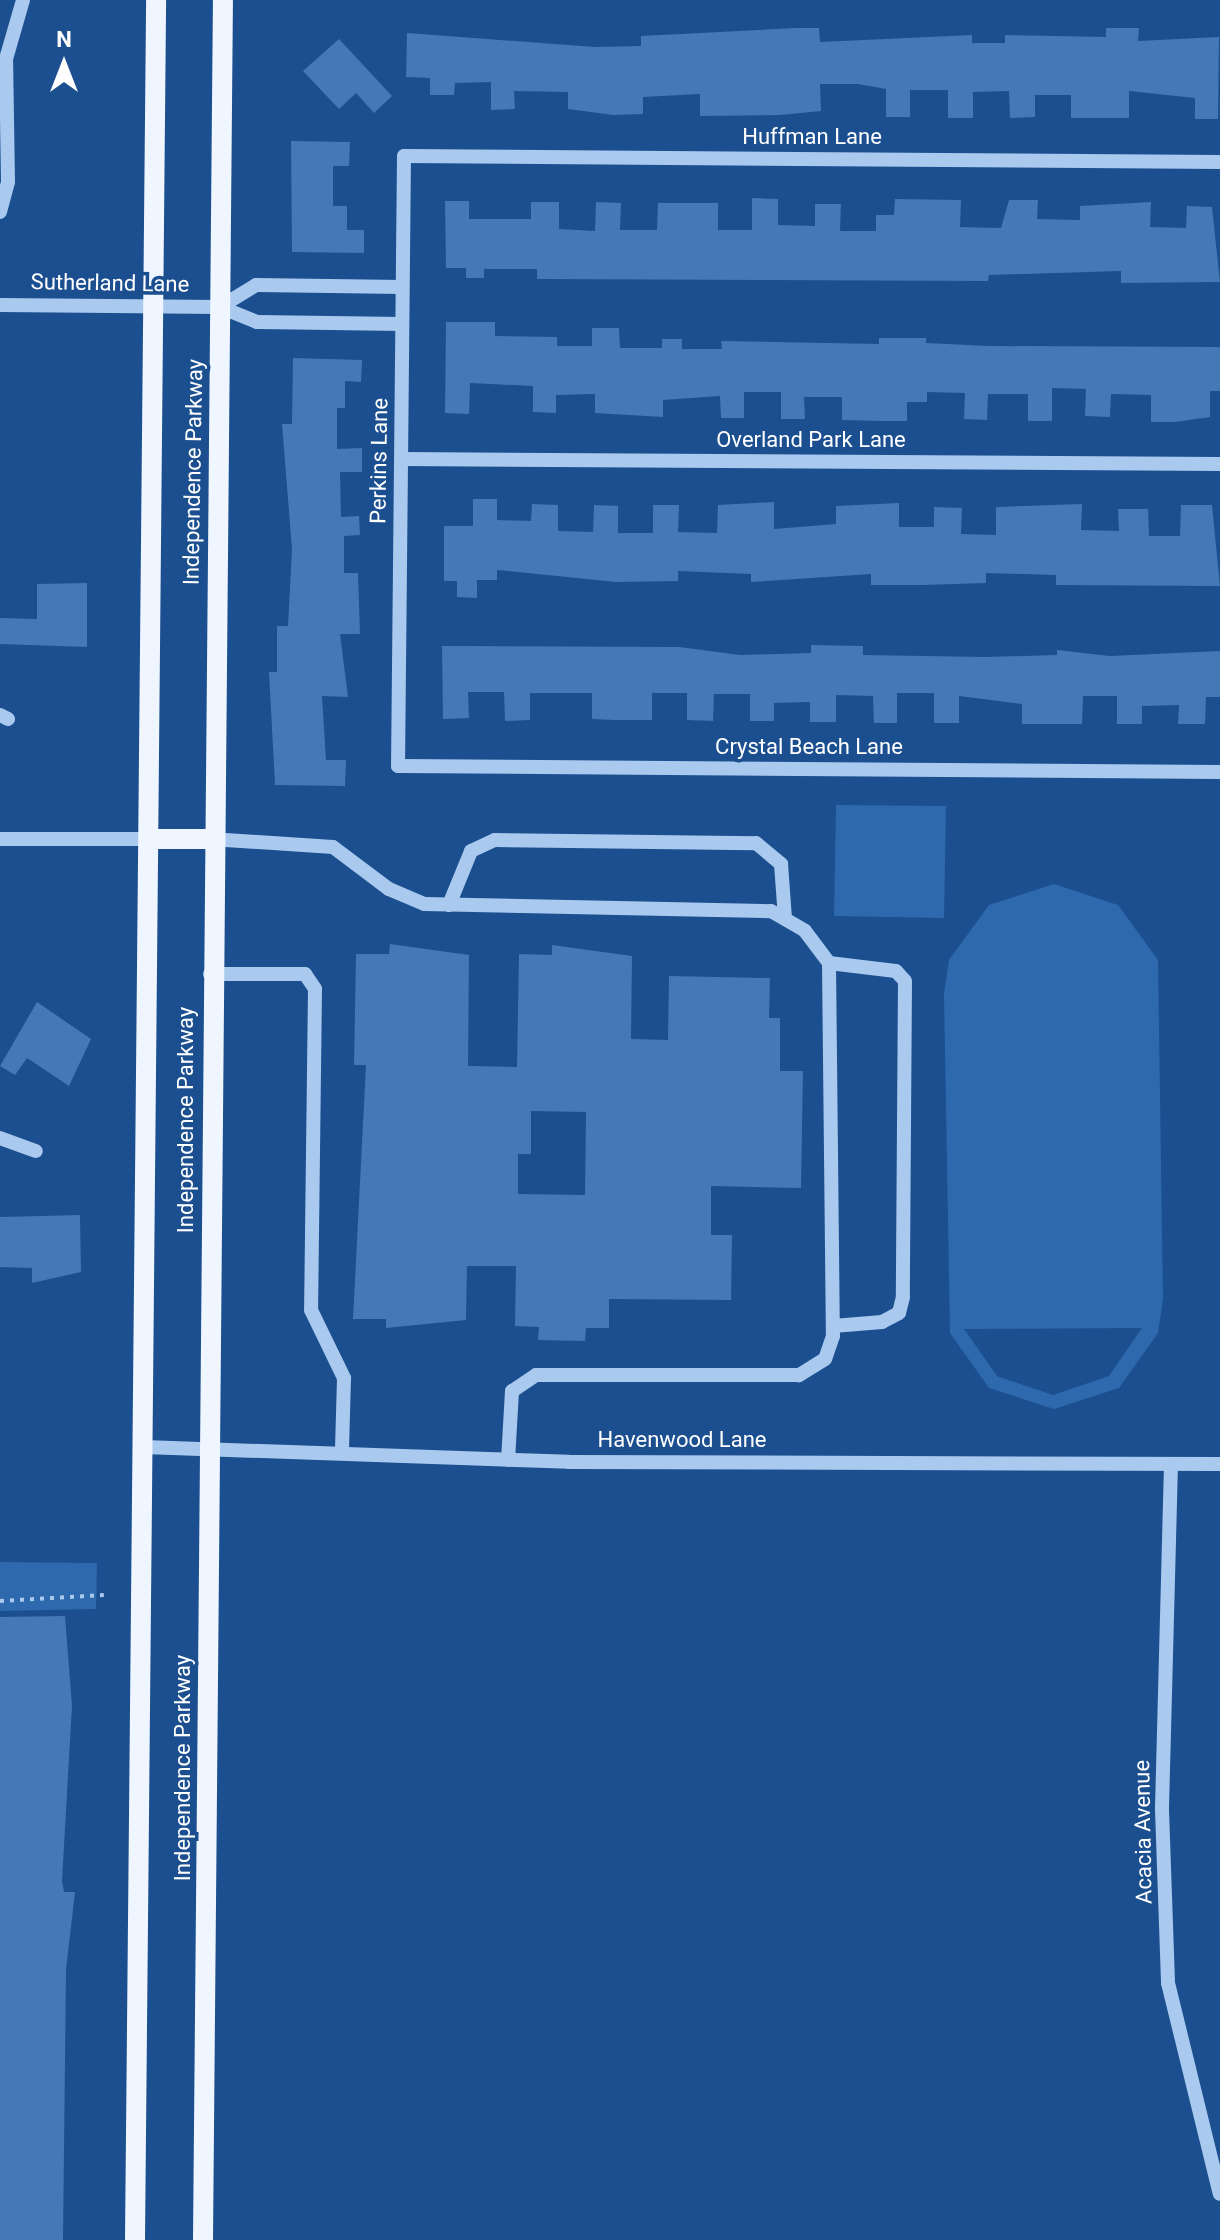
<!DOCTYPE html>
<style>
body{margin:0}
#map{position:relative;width:1220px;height:2240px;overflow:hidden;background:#1b4f8f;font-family:Roboto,sans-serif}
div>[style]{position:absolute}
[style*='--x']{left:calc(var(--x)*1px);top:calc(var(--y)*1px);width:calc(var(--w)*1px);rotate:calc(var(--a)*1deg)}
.green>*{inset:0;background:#2e69ad}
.building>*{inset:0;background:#4478b7}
.path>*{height:4px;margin-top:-2px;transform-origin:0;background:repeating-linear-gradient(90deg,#a9c9ee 0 4px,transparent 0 10px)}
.minor>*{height:14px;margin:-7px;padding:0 7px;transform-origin:7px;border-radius:7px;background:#a9c9ee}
.major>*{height:20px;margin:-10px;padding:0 10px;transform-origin:10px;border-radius:10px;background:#f0f6ff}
span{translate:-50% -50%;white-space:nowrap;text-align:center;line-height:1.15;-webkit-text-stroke:7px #1b4f8f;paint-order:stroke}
.street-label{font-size:22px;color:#fff}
.north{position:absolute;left:24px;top:24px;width:80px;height:80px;-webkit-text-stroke:6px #1b4f8f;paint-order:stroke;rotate:0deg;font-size:22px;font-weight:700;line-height:32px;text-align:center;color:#fff}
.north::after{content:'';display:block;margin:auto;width:28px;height:36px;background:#fff;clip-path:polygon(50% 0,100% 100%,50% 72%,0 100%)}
</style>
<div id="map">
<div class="green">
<div style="clip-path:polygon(836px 805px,946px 806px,944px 918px,834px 916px)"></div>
<div style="clip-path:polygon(evenodd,1054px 884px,1118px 905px,1158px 960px,1163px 1299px,1158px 1333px,1119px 1388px,1054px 1409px,989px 1388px,950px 1333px,944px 994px,949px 960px,989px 905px,1054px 884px,1142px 1328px,1109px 1376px,1053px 1395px,997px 1376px,964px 1329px,1142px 1328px)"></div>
<div style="clip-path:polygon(0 1562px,97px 1563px,96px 1609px,0 1611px)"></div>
</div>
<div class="building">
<div style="clip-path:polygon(796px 28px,819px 28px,820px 42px,972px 35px,972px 43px,1005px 43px,1005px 35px,1106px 37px,1106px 28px,1139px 28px,1138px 41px,1219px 37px,1218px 119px,1195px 119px,1195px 98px,1129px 91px,1129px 118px,1071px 118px,1071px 95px,1035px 95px,1035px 117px,1010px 118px,1009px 91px,973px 92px,973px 118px,948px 118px,948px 90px,910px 90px,910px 117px,886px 117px,886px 89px,858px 84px,820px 84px,821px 111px,780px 115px,700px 116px,700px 94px,643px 97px,643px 114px,613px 115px,568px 109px,568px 92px,514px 91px,515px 109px,491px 110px,491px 82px,455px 83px,454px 95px,430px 95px,430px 78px,406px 77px,407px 33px,595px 47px,641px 46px,641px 36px)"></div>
<div style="clip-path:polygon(339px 39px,392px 96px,374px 113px,356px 93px,339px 109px,303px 71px)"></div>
<div style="clip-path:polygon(291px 141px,350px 142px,349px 166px,333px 166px,333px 206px,347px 206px,347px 230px,364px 230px,364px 253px,292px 252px)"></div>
<div style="clip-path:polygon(752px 198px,778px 199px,778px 225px,815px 226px,815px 204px,841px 204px,840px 231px,876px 231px,876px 215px,894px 215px,895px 199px,961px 200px,960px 227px,1001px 228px,1009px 200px,1038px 200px,1037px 219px,1080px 220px,1080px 206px,1151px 202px,1150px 227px,1186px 228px,1187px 206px,1212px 207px,1220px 282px,1121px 283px,1121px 271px,989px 275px,988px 281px,537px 279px,537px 269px,484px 269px,484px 278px,466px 278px,466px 268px,446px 268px,445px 201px,469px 201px,469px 219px,531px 219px,531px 202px,559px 202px,559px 229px,595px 231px,596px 202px,621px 203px,620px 230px,657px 230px,658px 203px,718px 203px,718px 230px,752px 230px)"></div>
<div style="clip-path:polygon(446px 322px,495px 322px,495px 336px,557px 337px,557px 346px,592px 346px,592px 328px,619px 328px,620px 348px,662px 348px,662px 339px,682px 339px,682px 349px,722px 349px,721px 341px,879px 344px,879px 338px,926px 338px,926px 343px,989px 346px,1220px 347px,1220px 391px,1210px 391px,1210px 417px,1175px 422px,1151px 422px,1151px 395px,1111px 394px,1110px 417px,1085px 416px,1086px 389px,1052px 388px,1052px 421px,1028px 421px,1028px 394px,988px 394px,987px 420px,964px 419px,965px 393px,927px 392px,927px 402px,907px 402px,907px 421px,880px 421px,842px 420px,842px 397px,804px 397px,805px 419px,781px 419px,781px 392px,744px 392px,744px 418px,721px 418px,720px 396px,663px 400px,663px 417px,595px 413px,595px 394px,556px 395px,556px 413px,533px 412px,533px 386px,470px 383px,469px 414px,445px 413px)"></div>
<div style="clip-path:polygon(293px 358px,362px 360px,361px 382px,345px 381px,345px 408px,337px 408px,337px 449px,362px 448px,362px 472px,340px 472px,341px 517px,359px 516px,360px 535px,344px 536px,344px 573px,358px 573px,360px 634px,340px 634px,348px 697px,322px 696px,326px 760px,346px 760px,345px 786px,275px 785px,269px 672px,277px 672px,277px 626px,288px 626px,292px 549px,282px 424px,292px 424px)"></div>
<div style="clip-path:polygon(473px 499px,497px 499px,497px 520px,531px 521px,532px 504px,558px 505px,558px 531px,593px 532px,594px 505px,618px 506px,618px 533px,653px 533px,653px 505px,679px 505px,678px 532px,717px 533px,718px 505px,774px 502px,774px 529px,836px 524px,836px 506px,899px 503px,899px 527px,934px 527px,934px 507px,962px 508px,961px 534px,996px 535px,996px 507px,1082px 504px,1081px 530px,1119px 531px,1118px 509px,1148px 509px,1149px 536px,1180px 536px,1181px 505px,1212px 505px,1220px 586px,1056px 585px,1056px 575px,986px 573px,986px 583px,923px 585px,871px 585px,871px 574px,751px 582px,751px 574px,678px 571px,678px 581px,616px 582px,497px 570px,497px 580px,477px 580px,477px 598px,457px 597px,457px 581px,444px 581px,444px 526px,473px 526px)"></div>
<div style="clip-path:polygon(87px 583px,87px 647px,0 644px,0 618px,37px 619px,37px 584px)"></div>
<div style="clip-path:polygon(811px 645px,863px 646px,863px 655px,986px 657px,1057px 655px,1057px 650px,1110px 656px,1220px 651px,1220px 697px,1206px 697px,1205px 724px,1178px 724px,1179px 705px,1142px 706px,1142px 724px,1117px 724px,1117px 696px,1083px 696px,1082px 724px,1022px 724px,1022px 704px,959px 696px,959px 723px,934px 723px,934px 693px,897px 693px,897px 723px,874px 723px,873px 696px,836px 695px,836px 722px,810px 722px,810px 702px,774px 703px,774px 721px,750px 721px,750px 694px,714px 694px,713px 721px,687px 720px,687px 693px,652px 693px,652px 720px,615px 720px,592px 719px,592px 693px,530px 693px,530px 720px,505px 721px,504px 692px,468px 692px,469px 718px,443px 719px,442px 646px,679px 647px,740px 655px,811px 653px)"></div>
<div style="clip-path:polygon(evenodd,390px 944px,469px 955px,468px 1066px,517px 1067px,519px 954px,552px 955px,552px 945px,632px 956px,631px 1039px,668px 1040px,669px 976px,770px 978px,769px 1018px,780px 1018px,780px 1071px,803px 1071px,801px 1188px,711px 1186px,711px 1235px,732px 1235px,731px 1300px,609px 1299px,609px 1328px,586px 1328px,585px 1341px,538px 1340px,539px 1327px,515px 1326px,516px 1266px,467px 1266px,466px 1320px,386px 1328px,386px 1319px,353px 1319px,366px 1065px,354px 1065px,356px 954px,389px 954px,390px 944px,531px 1111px,586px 1112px,585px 1195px,518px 1194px,518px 1154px,531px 1154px,531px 1111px)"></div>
<div style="clip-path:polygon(37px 1002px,91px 1039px,69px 1086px,27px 1058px,15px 1075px,0 1066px)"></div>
<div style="clip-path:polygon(80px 1215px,81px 1272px,32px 1283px,32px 1268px,0 1267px,0 1217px)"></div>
<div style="clip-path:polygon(65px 1616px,72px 1706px,62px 1881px,64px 1892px,75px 1892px,66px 1970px,63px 2240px,0 2240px,0 1617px)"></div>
</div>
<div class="path">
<div style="--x:0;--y:1601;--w:104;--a:-3.3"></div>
</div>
<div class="minor">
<div style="--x:1220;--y:162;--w:816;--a:-179.58"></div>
<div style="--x:404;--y:156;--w:610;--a:90.56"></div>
<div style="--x:398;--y:766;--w:822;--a:0.42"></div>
<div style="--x:0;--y:212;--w:31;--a:-75"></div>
<div style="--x:8;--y:182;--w:123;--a:-90.9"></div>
<div style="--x:6;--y:59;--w:61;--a:-73.9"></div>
<div style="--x:0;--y:305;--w:220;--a:0.5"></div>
<div style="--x:220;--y:307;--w:40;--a:22"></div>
<div style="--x:257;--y:322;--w:145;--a:0.8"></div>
<div style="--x:220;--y:307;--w:42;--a:-31.4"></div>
<div style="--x:256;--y:285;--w:146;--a:0.8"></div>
<div style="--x:401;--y:459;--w:819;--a:0.35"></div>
<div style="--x:0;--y:715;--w:9;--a:27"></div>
<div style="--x:0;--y:839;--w:149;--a:0"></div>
<div style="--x:210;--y:839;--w:123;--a:3.7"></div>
<div style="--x:333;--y:847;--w:70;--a:36.9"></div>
<div style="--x:389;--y:889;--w:38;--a:23"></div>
<div style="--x:424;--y:904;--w:347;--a:1.2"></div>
<div style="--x:771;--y:911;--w:39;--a:30"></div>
<div style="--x:805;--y:931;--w:40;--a:53"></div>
<div style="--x:829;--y:963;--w:373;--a:89.4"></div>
<div style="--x:833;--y:1336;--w:24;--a:109"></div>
<div style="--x:825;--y:1359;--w:31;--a:148"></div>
<div style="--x:799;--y:1375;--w:263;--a:180"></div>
<div style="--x:536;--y:1375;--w:29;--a:146"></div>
<div style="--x:512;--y:1391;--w:69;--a:93.3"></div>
<div style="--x:449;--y:905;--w:58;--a:-67.8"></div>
<div style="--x:471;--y:851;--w:26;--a:-25"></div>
<div style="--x:495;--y:840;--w:261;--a:0.7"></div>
<div style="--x:756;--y:843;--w:33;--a:40"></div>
<div style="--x:781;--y:864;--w:55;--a:85.8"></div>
<div style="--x:829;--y:963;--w:67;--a:6.8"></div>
<div style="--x:896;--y:971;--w:13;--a:48"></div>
<div style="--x:905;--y:981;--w:316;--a:90.4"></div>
<div style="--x:903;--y:1297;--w:16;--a:104"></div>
<div style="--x:899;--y:1313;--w:19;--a:152"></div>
<div style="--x:882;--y:1322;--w:49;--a:175.3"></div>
<div style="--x:210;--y:974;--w:95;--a:0"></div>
<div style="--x:305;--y:974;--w:18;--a:56"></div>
<div style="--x:315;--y:989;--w:321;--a:90.7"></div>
<div style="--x:311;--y:1310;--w:76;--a:64.1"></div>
<div style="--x:344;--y:1378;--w:73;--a:91.6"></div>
<div style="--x:0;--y:1138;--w:38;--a:20"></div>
<div style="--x:144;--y:1447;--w:425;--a:2"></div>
<div style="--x:569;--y:1462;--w:651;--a:0.18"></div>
<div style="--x:1171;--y:1464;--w:346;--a:91.5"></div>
<div style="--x:1162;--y:1810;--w:173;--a:88"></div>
<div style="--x:1168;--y:1983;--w:217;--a:76.2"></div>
</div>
<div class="major">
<div style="--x:149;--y:839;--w:61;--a:0"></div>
<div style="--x:135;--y:2240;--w:2240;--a:-89.46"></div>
<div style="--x:203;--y:2240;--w:2240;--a:-89.49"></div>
</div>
<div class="street-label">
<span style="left:812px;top:137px">Huffman Lane</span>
<span style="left:110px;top:283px;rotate:1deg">Sutherland Lane</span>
<span style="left:811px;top:440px">Overland Park Lane</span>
<span style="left:379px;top:461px;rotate:-89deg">Perkins Lane</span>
<span style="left:193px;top:472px;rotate:-89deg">Independence Parkway</span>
<span style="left:809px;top:747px">Crystal Beach Lane</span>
<span style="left:186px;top:1120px;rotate:-90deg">Independence Parkway</span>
<span style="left:682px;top:1440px">Havenwood Lane</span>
<span style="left:183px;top:1768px;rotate:-90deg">Independence Parkway</span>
<span style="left:1143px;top:1832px;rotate:-91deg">Acacia Avenue</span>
</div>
<div class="north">N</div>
</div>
